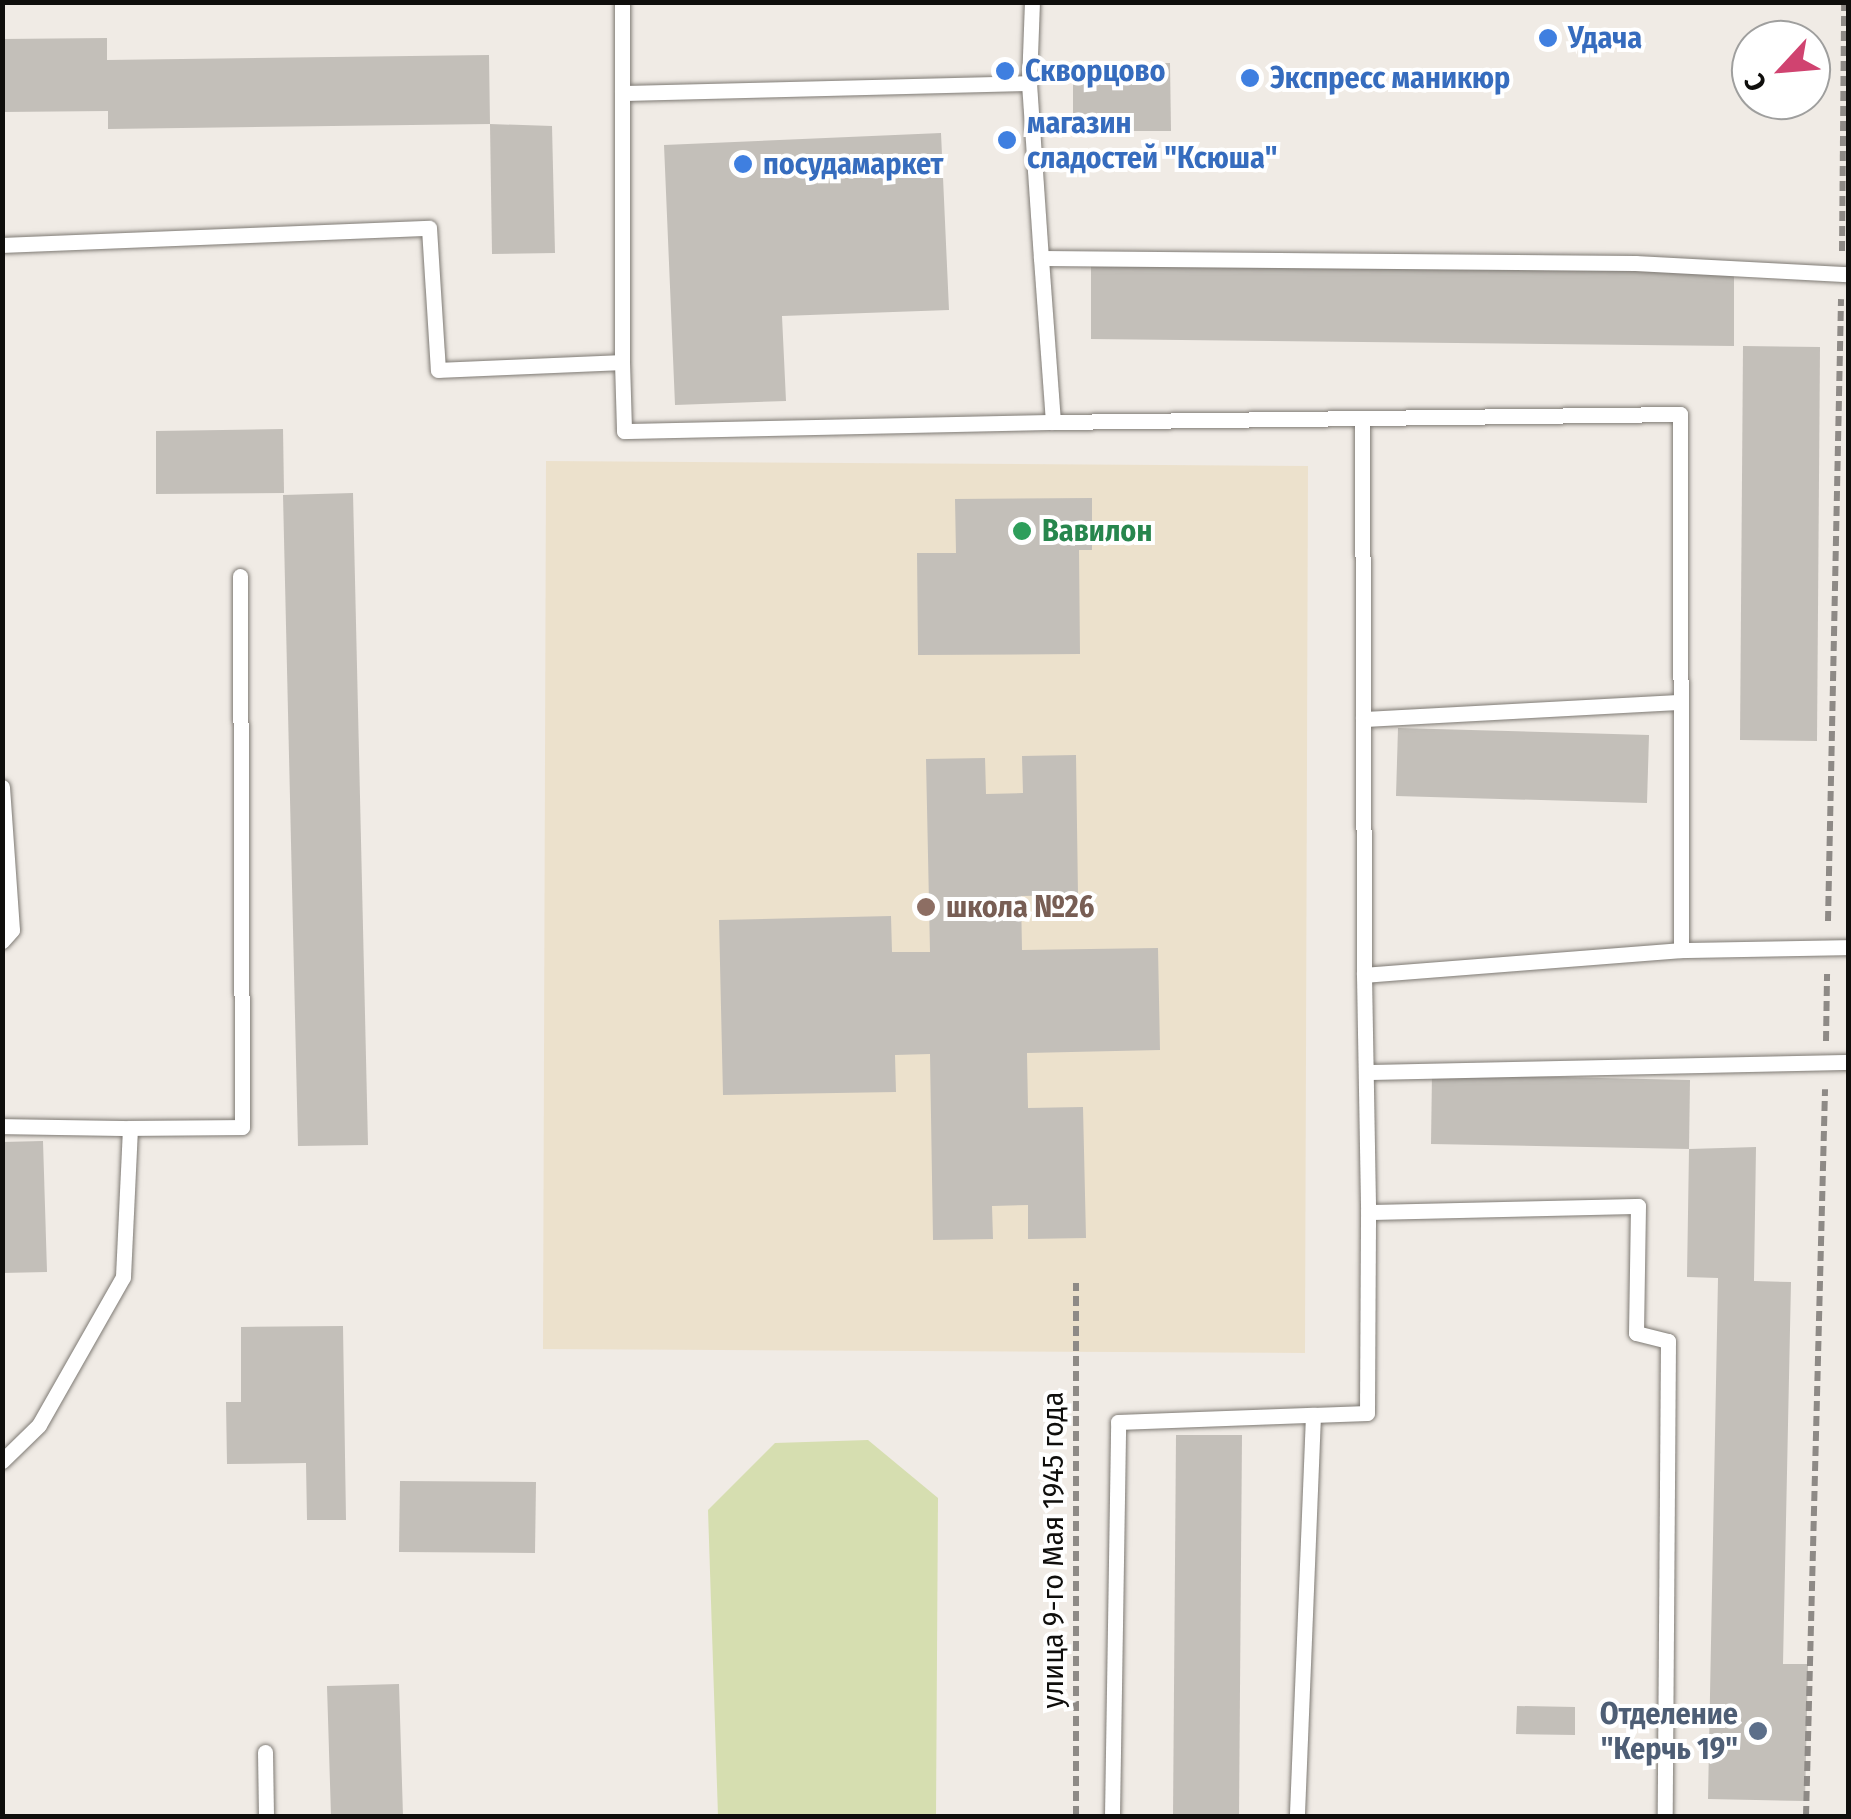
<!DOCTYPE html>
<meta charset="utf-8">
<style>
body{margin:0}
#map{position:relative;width:1851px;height:1819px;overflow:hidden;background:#f0ebe5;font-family:"Fira Sans Condensed",sans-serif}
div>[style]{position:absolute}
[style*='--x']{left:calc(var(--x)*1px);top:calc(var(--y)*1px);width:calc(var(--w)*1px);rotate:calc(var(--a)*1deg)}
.education>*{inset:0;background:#ece1cc}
.green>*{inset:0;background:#d6deb0}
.building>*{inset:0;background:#c3bfb9}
.path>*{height:6px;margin-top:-3px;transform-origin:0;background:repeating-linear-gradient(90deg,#8e8a86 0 10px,transparent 0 15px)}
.roads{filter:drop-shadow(0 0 2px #7e7a74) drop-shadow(0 0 2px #7e7a74)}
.lane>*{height:15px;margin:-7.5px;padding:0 7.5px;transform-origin:7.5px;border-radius:7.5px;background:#fff}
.dots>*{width:28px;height:28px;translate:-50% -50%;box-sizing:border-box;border:5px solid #fff;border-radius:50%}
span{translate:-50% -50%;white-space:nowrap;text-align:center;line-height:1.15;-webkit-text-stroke:8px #fff;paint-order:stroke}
.shop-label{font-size:30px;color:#366cbe;font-weight:700}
.left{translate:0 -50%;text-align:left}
.leisure-label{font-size:30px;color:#27864d;font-weight:700}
.education-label{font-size:30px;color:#785e54;font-weight:700}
.street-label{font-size:30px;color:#0f0e0c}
.service-label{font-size:30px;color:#4e5e75;font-weight:700}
.right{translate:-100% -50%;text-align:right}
.frame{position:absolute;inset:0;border:5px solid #0f0e0c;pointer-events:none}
.north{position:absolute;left:1731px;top:20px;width:100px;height:100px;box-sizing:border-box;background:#fff;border:2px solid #9f9f9e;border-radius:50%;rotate:244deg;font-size:28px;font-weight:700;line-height:40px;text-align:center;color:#0f0e0c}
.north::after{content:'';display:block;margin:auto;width:35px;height:45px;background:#d04370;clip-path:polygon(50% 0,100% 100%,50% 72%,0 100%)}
</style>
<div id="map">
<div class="education">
<div style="clip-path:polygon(546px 461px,1308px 466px,1305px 1353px,543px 1349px)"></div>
</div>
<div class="green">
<div style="clip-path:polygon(868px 1440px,938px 1498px,936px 1816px,718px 1816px,708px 1510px,775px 1443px)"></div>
</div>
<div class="building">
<div style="clip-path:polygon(107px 38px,107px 60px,489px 55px,490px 124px,108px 129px,108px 111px,2px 112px,2px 39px)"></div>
<div style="clip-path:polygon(1170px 63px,1171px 131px,1073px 131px,1073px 64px)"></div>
<div style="clip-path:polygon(490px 124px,552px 126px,555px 253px,492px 254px)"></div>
<div style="clip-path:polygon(941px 133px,949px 310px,782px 316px,786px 401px,675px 405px,664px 145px)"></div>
<div style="clip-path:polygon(1091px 262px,1734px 269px,1734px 346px,1091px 339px)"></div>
<div style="clip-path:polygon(1743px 346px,1820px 347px,1817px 741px,1740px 740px)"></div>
<div style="clip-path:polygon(283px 429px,284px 493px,156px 494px,156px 431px)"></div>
<div style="clip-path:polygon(353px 493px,368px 1145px,298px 1146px,283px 495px)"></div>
<div style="clip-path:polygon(1092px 498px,1092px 550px,1079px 550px,1080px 654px,918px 655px,917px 553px,956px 553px,955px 499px)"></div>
<div style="clip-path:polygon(1398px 728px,1649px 735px,1647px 803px,1396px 796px)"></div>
<div style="clip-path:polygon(1076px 755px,1078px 895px,1021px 896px,1022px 950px,1158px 948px,1160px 1050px,1027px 1053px,1028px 1108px,1083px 1107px,1086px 1238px,1028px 1239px,1028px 1205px,992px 1206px,993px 1239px,933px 1240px,930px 1054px,895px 1055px,896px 1092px,723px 1095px,719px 920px,891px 916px,892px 952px,930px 952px,926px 759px,985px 758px,986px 794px,1023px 793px,1022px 756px)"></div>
<div style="clip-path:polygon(1432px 1074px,1690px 1080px,1689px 1149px,1431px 1144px)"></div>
<div style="clip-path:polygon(43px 1141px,47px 1272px,2px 1273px,2px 1142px)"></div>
<div style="clip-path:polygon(1756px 1147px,1754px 1281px,1791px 1282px,1783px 1664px,1808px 1664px,1805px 1801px,1708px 1799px,1718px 1278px,1687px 1277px,1689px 1149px)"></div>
<div style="clip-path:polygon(343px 1326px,346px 1520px,307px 1520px,306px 1463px,227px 1464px,226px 1402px,241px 1402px,241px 1327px)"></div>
<div style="clip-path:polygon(1176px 1435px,1242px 1435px,1239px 1816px,1173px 1816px)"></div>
<div style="clip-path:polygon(400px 1481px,536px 1482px,535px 1553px,399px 1552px)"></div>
<div style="clip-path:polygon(399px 1684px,403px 1816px,331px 1816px,327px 1686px)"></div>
<div style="clip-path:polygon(1517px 1706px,1575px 1707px,1575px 1735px,1516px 1734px)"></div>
</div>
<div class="path">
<div style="--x:1842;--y:251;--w:249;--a:-89.5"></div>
<div style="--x:1828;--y:921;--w:622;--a:-88.8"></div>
<div style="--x:1826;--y:1041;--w:67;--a:-89.1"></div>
<div style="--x:1076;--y:1816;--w:533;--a:-90"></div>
<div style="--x:1806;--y:1816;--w:727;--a:-88.5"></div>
</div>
<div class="roads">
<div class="lane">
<div style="--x:1029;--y:83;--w:175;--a:86.1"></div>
<div style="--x:1041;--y:258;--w:594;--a:0.48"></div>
<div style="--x:1635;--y:263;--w:213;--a:3"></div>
<div style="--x:622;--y:93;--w:407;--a:-1.4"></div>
<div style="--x:1029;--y:83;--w:81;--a:-87.9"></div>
<div style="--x:2;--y:245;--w:427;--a:-2.3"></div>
<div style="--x:429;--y:228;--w:142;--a:86.4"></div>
<div style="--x:438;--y:370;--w:184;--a:-2.5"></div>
<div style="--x:622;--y:362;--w:360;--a:-90"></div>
<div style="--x:622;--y:362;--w:69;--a:88.3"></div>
<div style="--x:624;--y:431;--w:429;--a:-1.2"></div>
<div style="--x:1053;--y:422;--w:164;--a:-94.2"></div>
<div style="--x:1362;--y:418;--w:557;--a:89.79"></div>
<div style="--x:1364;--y:975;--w:318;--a:-4.5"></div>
<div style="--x:1053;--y:422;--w:627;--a:-0.73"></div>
<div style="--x:1680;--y:414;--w:536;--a:89.89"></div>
<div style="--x:1681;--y:950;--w:167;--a:-1"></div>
<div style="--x:1363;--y:719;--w:317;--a:-3.1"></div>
<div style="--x:2;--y:787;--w:143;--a:86"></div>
<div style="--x:12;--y:930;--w:15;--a:132"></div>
<div style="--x:1364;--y:975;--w:237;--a:89"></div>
<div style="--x:1368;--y:1212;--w:270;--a:-1.3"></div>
<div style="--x:1638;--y:1206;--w:127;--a:90.9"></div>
<div style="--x:1636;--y:1333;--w:33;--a:14"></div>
<div style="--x:1668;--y:1341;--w:475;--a:90.4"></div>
<div style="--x:1366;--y:1072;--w:482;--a:-1.2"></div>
<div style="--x:2;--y:1126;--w:128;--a:0.9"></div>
<div style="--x:130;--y:1128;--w:149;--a:92.7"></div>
<div style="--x:123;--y:1277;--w:170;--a:119.6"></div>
<div style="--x:39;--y:1425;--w:52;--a:135.8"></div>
<div style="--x:130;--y:1128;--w:112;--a:-0.5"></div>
<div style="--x:242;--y:1127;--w:551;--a:-90.21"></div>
<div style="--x:1313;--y:1415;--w:54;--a:-2.1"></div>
<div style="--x:1367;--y:1413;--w:201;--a:-89.7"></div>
<div style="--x:265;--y:1752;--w:64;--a:89.1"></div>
<div style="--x:1112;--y:1816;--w:394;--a:-89.1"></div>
<div style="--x:1118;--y:1422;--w:195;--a:-2.1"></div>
<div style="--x:1313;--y:1415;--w:401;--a:92.3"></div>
</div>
</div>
<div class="dots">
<div style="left:1548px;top:38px;background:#3f7fe0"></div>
<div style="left:1005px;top:71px;background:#3f7fe0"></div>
<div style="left:1250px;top:78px;background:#3f7fe0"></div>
<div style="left:1007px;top:140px;background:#3f7fe0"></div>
<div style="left:743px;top:164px;background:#3f7fe0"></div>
<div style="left:1022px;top:531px;background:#2e9e5b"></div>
<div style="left:926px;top:907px;background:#8d6e63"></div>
<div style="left:1758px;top:1731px;background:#5c6f8a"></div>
</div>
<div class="shop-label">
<span class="left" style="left:1568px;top:38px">Удача</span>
<span class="left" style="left:1025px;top:71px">Скворцово</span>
<span class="left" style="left:1270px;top:78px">Экспресс маникюр</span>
<span class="left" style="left:1027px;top:140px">магазин<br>сладостей "Ксюша"</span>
<span class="left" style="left:763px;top:164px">посудамаркет</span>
</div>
<div class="leisure-label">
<span class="left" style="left:1042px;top:531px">Вавилон</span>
</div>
<div class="education-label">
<span class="left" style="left:946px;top:907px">школа №26</span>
</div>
<div class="street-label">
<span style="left:1053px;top:1550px;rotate:-90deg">улица 9-го Мая 1945 года</span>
</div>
<div class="service-label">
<span class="right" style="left:1738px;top:1731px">Отделение<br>"Керчь 19"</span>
</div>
<div class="frame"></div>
<div class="north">С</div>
</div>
